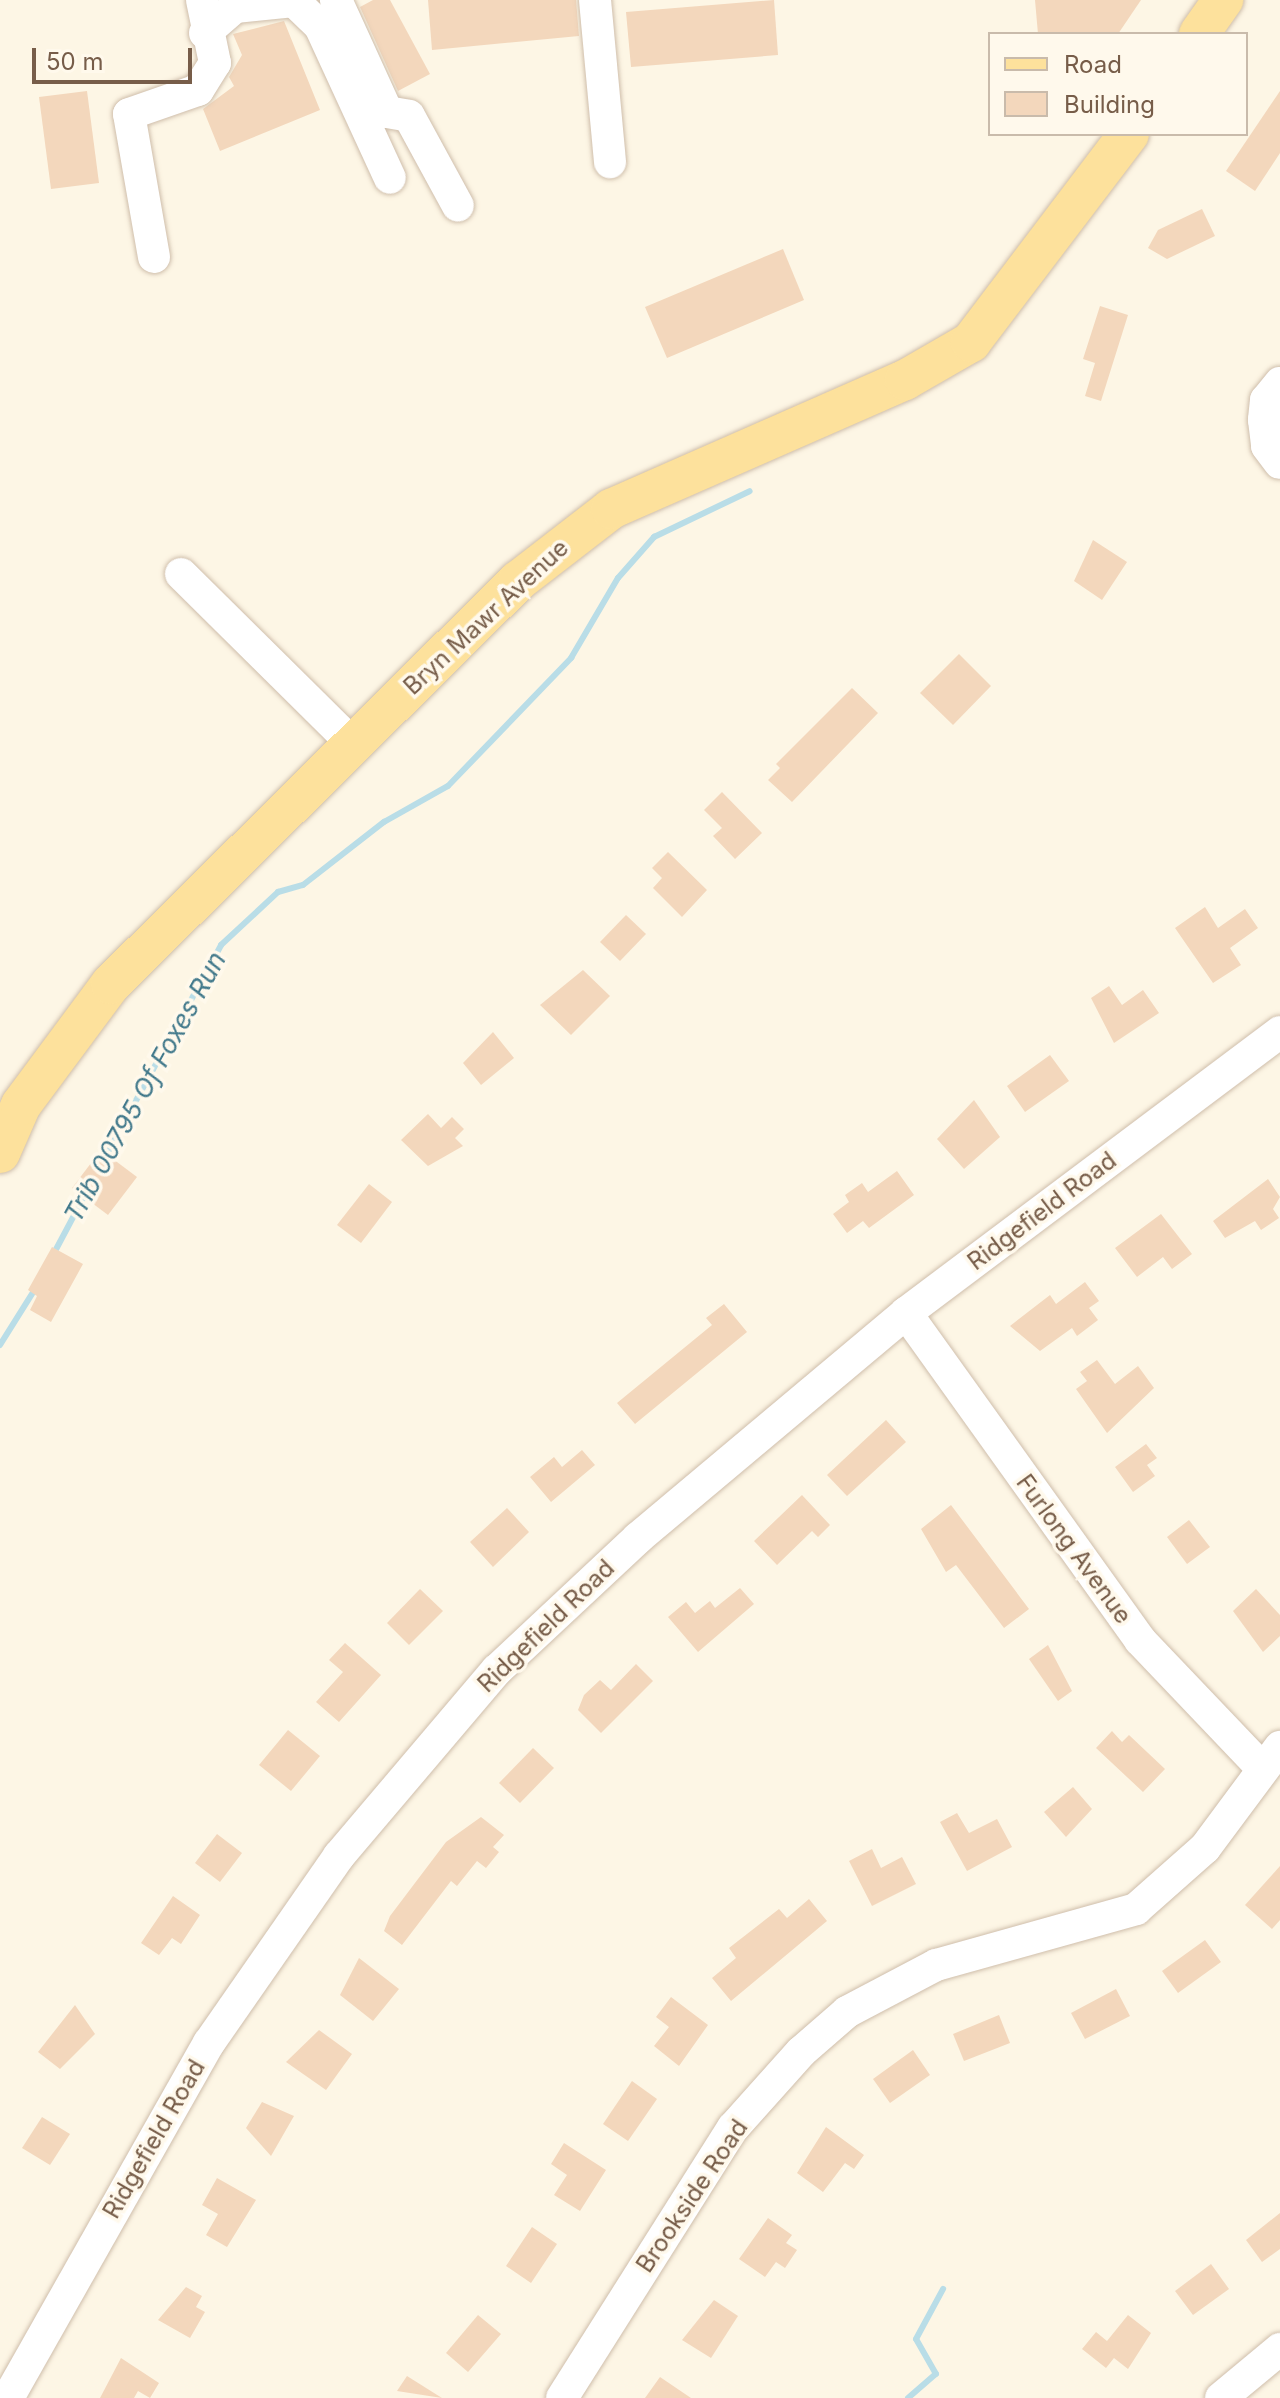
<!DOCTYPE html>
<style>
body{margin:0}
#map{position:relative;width:1280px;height:2398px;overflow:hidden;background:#fdf6e5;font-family:Inter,sans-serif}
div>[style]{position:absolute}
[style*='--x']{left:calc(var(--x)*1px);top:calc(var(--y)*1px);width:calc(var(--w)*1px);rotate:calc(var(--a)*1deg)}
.stream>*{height:6px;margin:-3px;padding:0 3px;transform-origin:3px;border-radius:3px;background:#b9dde7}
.building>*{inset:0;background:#f3d7bc}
.roads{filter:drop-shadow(0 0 2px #cfbeab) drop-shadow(0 0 2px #cfbeab)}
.minor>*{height:32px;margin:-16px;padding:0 16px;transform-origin:16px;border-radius:16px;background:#fff}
.major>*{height:40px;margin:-20px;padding:0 20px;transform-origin:20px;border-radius:20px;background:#fde19c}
span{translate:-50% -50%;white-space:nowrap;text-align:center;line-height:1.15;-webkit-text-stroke:7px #fff9ec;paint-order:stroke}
.street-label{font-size:24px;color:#775d49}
.water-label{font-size:26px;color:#42798b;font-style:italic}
.legend{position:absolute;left:988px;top:32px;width:260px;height:104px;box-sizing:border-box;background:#fff9ec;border:2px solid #c9bbab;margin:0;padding:10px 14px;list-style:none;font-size:24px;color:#775d49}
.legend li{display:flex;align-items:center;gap:16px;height:40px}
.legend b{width:40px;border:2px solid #c9bbab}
.scale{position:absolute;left:32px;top:48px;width:160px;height:36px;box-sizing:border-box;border:4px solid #775d49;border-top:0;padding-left:10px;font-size:24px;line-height:28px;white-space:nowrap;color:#775d49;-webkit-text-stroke:6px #fff9ec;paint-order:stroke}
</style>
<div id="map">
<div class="stream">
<div style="--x:104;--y:1159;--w:244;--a:-61.3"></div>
<div style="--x:221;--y:945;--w:78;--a:-42.9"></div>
<div style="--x:278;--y:892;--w:26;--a:-16"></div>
<div style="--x:303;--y:885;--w:103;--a:-37.9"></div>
<div style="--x:384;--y:822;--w:73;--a:-29.4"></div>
<div style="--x:448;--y:786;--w:178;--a:-46.1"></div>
<div style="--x:571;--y:658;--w:93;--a:-59.6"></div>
<div style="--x:618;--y:578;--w:55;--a:-48.7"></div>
<div style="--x:654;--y:537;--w:106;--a:-25.6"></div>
<div style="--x:53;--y:1255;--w:72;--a:-62"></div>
<div style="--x:0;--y:1345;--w:70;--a:-57.9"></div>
<div style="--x:908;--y:2398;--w:37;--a:-41"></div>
<div style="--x:936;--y:2374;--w:40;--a:-119.7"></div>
<div style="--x:916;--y:2339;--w:57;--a:-61.6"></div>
</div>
<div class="building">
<div style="clip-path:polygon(373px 0,390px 0,430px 74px,398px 91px,360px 7px)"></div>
<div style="clip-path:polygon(428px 0,576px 0,579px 36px,432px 50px)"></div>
<div style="clip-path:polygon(774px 0,778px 55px,631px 67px,626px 12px)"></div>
<div style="clip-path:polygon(1035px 0,1141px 0,1118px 34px,1038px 34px)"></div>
<div style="clip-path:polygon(284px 21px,320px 110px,220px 151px,203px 109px,234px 86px,229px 77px,242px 55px,233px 34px)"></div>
<div style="clip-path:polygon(87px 91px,99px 183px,51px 189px,39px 97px)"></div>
<div style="clip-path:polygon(1280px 91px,1280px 153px,1255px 191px,1226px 171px)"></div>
<div style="clip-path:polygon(1202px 209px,1215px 236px,1167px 259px,1148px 248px,1158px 230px)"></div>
<div style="clip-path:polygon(783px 249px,804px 300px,667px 358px,645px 307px)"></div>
<div style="clip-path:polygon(1100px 306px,1128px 315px,1101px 401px,1085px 396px,1095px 363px,1083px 359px)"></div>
<div style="clip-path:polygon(1093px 540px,1127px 562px,1102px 600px,1074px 581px)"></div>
<div style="clip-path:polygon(959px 654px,991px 686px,953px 725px,920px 693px)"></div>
<div style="clip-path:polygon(852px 688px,878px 713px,792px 802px,768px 780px,780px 768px,776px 764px)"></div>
<div style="clip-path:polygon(722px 792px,762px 833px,735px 859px,713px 836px,722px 828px,704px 810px)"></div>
<div style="clip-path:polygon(668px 852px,707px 890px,682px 917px,653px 888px,662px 878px,652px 868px)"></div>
<div style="clip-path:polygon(1205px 907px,1218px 928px,1245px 909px,1258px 928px,1230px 948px,1241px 965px,1213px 983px,1175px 928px)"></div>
<div style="clip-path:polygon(626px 915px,646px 934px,620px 961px,600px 942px)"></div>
<div style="clip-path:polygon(583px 970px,610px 996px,571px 1035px,540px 1005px)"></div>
<div style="clip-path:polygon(1109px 986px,1122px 1005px,1143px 990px,1159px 1013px,1114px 1043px,1091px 998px)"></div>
<div style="clip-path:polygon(493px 1032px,514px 1058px,481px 1085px,463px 1063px)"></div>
<div style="clip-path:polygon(1050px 1055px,1069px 1081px,1025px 1112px,1007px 1086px)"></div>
<div style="clip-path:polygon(974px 1100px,1000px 1137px,964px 1169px,937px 1139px)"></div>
<div style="clip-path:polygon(428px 1114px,441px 1128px,452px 1117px,464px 1129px,455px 1138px,463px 1146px,428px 1166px,401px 1140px)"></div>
<div style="clip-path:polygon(101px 1150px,137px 1177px,108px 1215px,72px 1188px)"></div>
<div style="clip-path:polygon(897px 1171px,914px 1195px,869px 1228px,863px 1221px,847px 1233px,833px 1214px,849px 1202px,845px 1195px,862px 1183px,868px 1192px)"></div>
<div style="clip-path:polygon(1268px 1179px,1280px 1197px,1273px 1209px,1279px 1218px,1261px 1230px,1255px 1221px,1225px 1238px,1213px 1221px)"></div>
<div style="clip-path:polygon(369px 1184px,392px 1202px,361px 1243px,337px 1225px)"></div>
<div style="clip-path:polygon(1161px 1214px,1192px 1254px,1172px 1269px,1163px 1257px,1137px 1277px,1115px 1248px)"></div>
<div style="clip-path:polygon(52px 1247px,83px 1264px,51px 1322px,30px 1310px,37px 1296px,28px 1290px)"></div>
<div style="clip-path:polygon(1085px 1282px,1099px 1301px,1089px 1308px,1098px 1320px,1077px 1336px,1072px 1328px,1040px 1351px,1010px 1326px,1050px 1295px,1056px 1304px)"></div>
<div style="clip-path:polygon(724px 1304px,747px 1332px,635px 1424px,617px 1403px,712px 1325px,706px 1318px)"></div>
<div style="clip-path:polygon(1097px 1360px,1115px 1384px,1138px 1366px,1154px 1388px,1107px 1433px,1076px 1389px,1087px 1381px,1080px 1372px)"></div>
<div style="clip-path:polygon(886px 1420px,906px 1442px,847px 1496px,827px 1475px)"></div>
<div style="clip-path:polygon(1146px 1444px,1157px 1458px,1147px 1465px,1155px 1476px,1133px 1492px,1115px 1467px)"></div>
<div style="clip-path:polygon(582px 1450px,595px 1465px,551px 1502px,530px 1477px,554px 1457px,562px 1467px)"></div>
<div style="clip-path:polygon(802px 1495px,830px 1525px,818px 1537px,812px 1531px,777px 1565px,754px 1541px)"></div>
<div style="clip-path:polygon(951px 1505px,1029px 1609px,1004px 1628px,956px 1565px,946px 1572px,921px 1529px)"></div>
<div style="clip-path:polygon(507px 1508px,529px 1532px,493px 1567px,470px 1542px)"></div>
<div style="clip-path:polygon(1189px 1520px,1210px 1547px,1187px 1564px,1167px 1537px)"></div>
<div style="clip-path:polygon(740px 1588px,754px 1604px,698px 1652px,668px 1617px,686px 1602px,695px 1613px,710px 1601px,715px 1608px)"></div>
<div style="clip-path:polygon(420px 1589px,443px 1611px,409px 1645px,387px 1623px)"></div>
<div style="clip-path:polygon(1256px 1589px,1280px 1615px,1280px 1636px,1263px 1652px,1233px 1611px)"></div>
<div style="clip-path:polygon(345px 1643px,381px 1675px,339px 1722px,316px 1702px,343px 1672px,329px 1660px)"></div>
<div style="clip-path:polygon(1048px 1645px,1072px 1691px,1058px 1701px,1029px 1659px)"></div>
<div style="clip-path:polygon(636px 1664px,653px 1681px,601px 1733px,578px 1710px,584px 1695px,600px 1680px,611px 1690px)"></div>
<div style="clip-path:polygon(288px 1730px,320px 1756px,291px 1791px,259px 1765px)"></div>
<div style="clip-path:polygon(1112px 1731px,1122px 1742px,1129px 1735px,1165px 1769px,1143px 1792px,1096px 1748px)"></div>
<div style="clip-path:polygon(533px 1748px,554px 1768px,520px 1803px,499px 1783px)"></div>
<div style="clip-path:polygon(1073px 1787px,1092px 1809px,1066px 1837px,1044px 1812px)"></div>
<div style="clip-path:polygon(957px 1813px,969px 1833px,997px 1819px,1012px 1847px,967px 1871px,940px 1822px)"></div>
<div style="clip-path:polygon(481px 1817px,504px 1835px,493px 1847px,499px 1852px,486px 1868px,477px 1861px,457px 1886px,451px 1881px,402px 1945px,384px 1931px,390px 1916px,446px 1842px)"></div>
<div style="clip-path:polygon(217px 1834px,242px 1853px,220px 1882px,195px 1863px)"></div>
<div style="clip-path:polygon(872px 1849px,881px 1868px,902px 1857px,916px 1884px,872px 1906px,849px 1861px)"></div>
<div style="clip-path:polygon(1280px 1866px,1280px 1920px,1272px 1929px,1245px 1905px)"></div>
<div style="clip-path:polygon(173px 1896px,200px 1915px,181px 1944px,172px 1938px,159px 1955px,141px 1943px)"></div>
<div style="clip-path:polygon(809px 1899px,827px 1921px,731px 2001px,712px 1978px,736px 1958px,729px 1948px,779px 1909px,787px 1918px)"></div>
<div style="clip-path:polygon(1205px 1940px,1221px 1962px,1178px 1993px,1162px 1971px)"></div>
<div style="clip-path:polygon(359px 1958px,399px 1989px,373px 2021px,340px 1995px)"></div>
<div style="clip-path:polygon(1116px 1989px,1130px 2016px,1085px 2039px,1071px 2013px)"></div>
<div style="clip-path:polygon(671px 1997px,708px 2025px,679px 2066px,654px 2046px,669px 2027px,656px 2017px)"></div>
<div style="clip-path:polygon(75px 2005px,95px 2034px,60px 2069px,38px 2052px)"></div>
<div style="clip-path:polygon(999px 2015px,1010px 2043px,964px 2061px,953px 2034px)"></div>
<div style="clip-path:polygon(319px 2030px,352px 2054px,326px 2090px,286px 2062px)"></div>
<div style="clip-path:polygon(913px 2050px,930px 2075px,890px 2103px,873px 2079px)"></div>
<div style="clip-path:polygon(632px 2081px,657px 2099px,628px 2141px,603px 2124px)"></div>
<div style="clip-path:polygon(262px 2102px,294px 2116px,271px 2156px,246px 2128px)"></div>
<div style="clip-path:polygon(42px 2117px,70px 2134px,50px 2165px,22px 2148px)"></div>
<div style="clip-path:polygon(826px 2127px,864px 2155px,854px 2169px,845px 2163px,823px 2192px,797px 2173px)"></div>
<div style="clip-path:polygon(564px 2143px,606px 2170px,580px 2211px,554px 2195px,567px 2175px,551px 2164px)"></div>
<div style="clip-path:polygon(217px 2178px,256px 2200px,227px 2247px,206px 2235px,218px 2214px,202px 2205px)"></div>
<div style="clip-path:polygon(1280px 2213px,1280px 2249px,1262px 2262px,1246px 2240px)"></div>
<div style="clip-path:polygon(768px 2218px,792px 2235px,786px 2243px,797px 2250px,785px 2268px,776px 2262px,765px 2277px,739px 2259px)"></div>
<div style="clip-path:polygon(532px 2227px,557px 2244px,531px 2283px,506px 2266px)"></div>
<div style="clip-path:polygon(1211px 2264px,1229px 2289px,1193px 2315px,1175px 2291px)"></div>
<div style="clip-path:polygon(186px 2287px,202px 2296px,196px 2307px,205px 2312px,190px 2338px,158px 2320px)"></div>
<div style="clip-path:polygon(714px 2300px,738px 2316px,711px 2358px,682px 2340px)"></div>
<div style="clip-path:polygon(478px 2315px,501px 2334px,468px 2372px,446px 2353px)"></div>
<div style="clip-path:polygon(1128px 2315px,1151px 2333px,1128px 2369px,1114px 2358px,1106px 2368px,1082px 2349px,1096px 2332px,1107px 2341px)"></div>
<div style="clip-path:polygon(121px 2358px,159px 2383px,150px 2398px,138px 2391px,134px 2398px,100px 2398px)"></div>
<div style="clip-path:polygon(407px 2376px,442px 2398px,397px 2391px)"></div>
<div style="clip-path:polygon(660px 2377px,691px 2398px,645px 2398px)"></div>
</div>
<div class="roads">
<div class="minor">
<div style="--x:336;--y:0;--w:123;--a:65.5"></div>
<div style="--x:387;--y:112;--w:22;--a:10"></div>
<div style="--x:409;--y:116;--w:102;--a:61.4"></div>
<div style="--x:595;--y:0;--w:163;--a:84.7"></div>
<div style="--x:205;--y:33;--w:40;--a:-41"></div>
<div style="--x:235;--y:7;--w:59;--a:-5.8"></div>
<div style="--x:294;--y:1;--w:36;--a:44"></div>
<div style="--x:320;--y:26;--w:167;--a:65.3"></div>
<div style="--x:154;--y:257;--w:145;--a:-99.9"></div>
<div style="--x:129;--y:114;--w:73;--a:-19.2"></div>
<div style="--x:198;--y:90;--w:32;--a:-58"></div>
<div style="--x:215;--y:63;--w:64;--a:-101.7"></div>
<div style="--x:1280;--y:383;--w:22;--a:129"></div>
<div style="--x:1266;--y:400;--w:20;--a:96"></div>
<div style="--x:1264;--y:420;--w:26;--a:83"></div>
<div style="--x:1267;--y:446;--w:21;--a:53"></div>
<div style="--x:181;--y:574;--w:242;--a:44.7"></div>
<div style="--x:906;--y:1313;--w:402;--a:54.4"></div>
<div style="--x:1140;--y:1640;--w:178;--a:46.4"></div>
<div style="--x:8;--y:2398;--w:408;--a:-60.5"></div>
<div style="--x:209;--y:2043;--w:228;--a:-55.2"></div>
<div style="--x:339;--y:1856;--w:244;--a:-49.7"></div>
<div style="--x:497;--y:1670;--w:193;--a:-43.1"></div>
<div style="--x:638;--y:1538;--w:350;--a:-40"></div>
<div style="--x:906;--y:1313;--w:468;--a:-36.9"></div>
<div style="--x:562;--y:2398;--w:320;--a:-57.7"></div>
<div style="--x:733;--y:2128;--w:102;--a:-48.2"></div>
<div style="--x:801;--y:2052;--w:61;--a:-41"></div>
<div style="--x:847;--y:2012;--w:101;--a:-27.8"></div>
<div style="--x:936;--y:1965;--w:208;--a:-15.6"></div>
<div style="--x:1136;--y:1909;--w:92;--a:-41.5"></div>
<div style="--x:1205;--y:1848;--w:126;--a:-53.4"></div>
<div style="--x:1221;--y:2398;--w:77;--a:-39.7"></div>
</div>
<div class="major">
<div style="--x:1199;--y:34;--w:42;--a:-54.8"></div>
<div style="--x:0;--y:1153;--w:52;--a:-66.4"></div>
<div style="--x:21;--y:1105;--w:151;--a:-53.4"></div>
<div style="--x:111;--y:984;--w:573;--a:-44.72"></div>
<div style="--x:518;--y:581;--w:118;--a:-37.7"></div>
<div style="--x:611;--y:509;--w:321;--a:-23.7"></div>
<div style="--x:905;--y:380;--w:76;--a:-29.9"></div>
<div style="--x:971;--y:342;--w:261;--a:-52.8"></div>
</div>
</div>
<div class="street-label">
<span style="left:486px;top:617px;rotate:-43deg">Bryn Mawr Avenue</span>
<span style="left:1042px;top:1211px;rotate:-37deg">Ridgefield Road</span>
<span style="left:1074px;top:1549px;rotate:54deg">Furlong Avenue</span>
<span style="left:546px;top:1626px;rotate:-44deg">Ridgefield Road</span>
<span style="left:154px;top:2139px;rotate:-60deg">Ridgefield Road</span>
<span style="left:692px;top:2196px;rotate:-56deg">Brookside Road</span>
</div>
<div class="water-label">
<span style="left:145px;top:1087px;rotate:-61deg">Trib 00795 Of Foxes Run</span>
</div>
<ul class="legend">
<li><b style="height:10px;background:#fde19c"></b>Road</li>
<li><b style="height:22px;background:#f3d7bc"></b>Building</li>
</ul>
<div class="scale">50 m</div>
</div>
